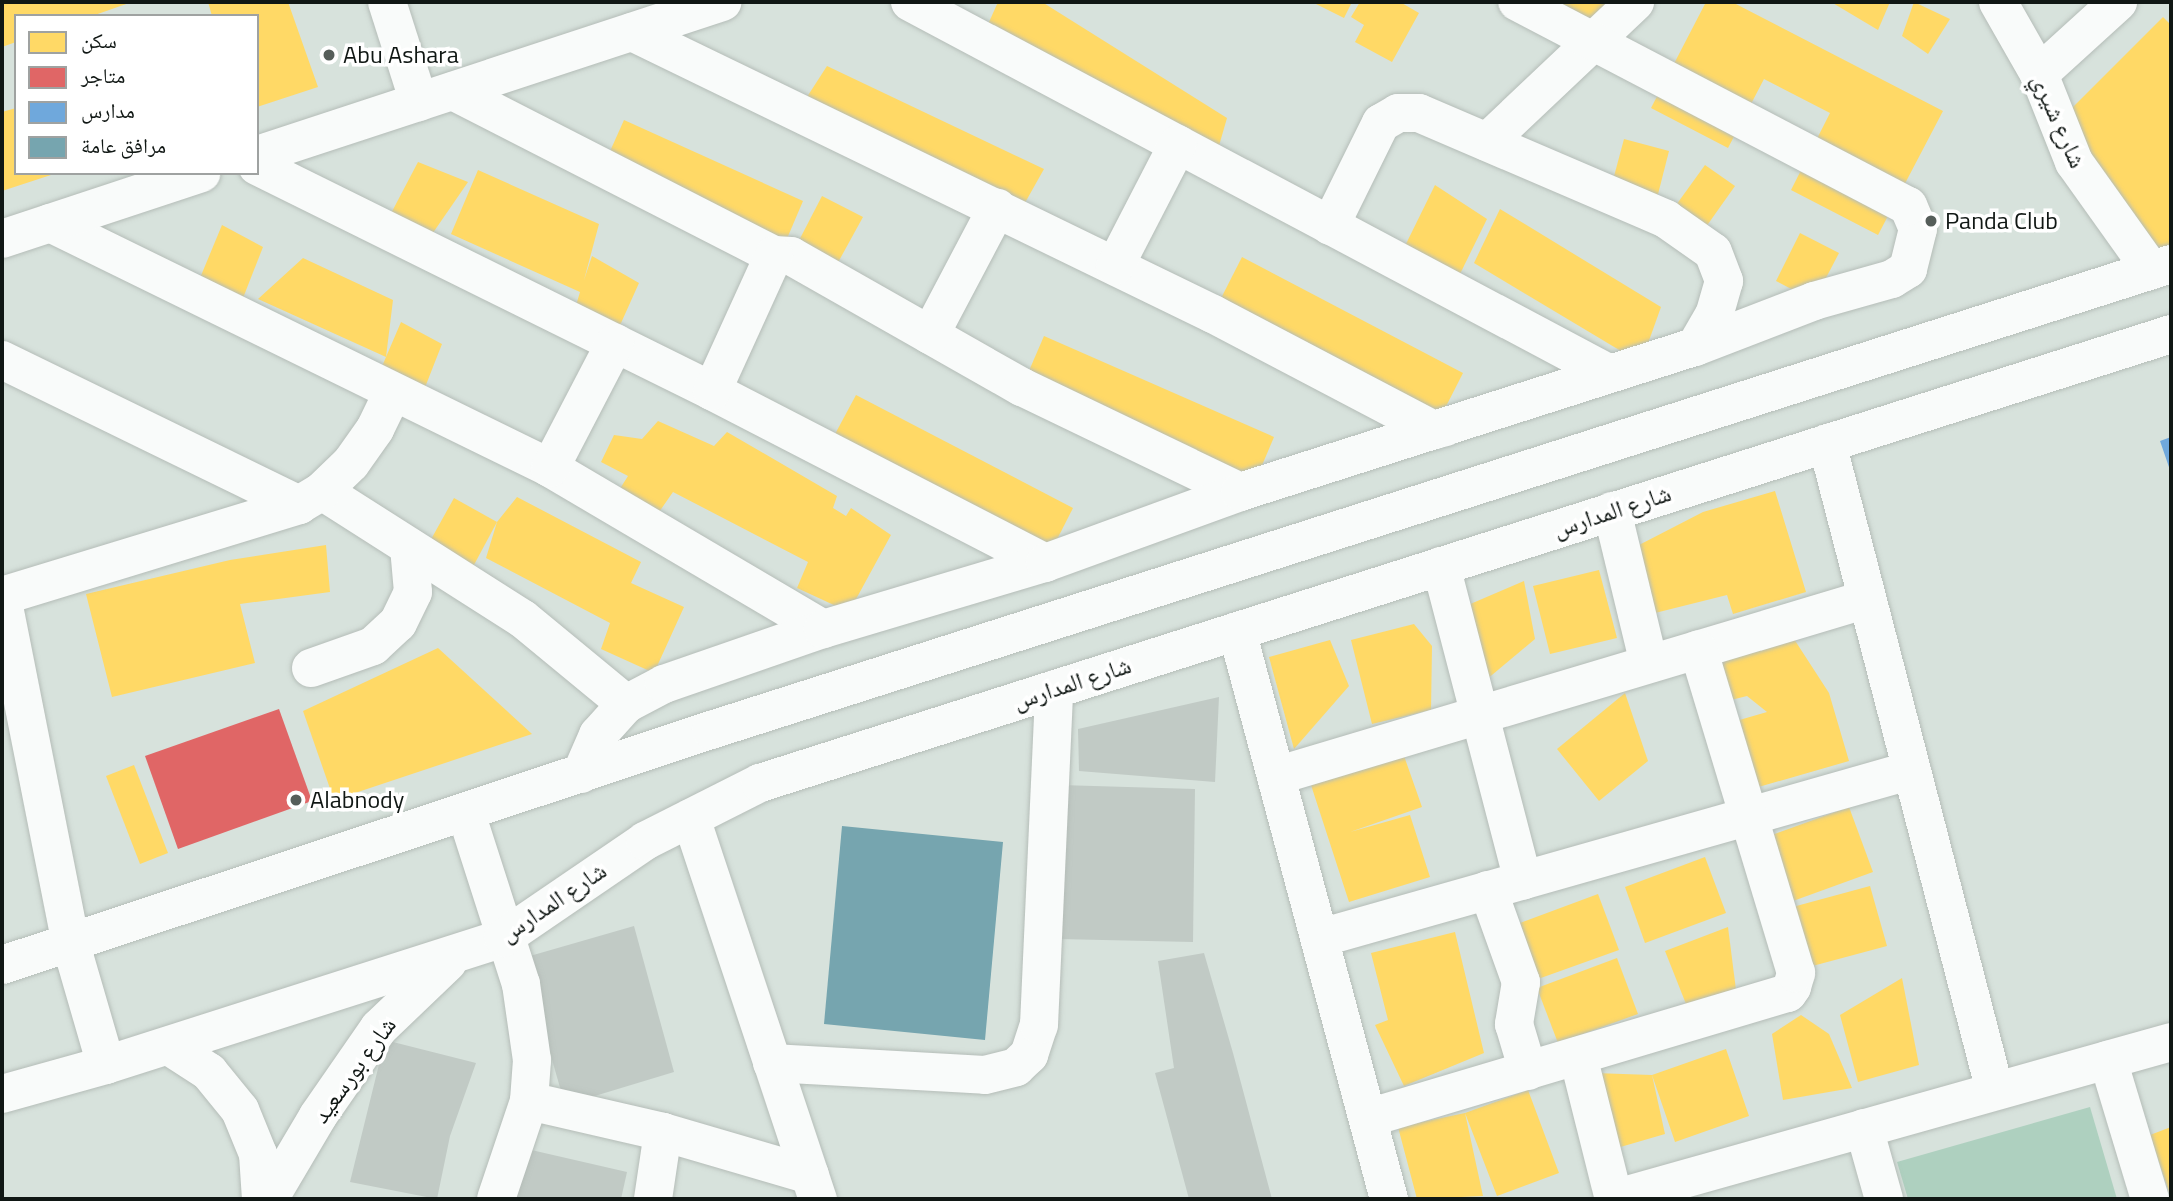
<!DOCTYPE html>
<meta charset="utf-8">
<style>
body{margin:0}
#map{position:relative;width:2173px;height:1201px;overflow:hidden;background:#d7e2dc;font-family:"Titillium Web","Noto Naskh Arabic",sans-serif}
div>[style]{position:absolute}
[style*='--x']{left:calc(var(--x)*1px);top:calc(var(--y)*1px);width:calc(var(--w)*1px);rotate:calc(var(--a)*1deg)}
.green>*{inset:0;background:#aed0bf}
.homes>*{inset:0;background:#ffd966}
.shops>*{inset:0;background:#e06666}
.schools>*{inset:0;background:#6fa8dc}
.public>*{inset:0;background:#76a5af}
.building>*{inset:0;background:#c1cac5}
.roads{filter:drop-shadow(0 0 2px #b5bdb8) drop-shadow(0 0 2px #b5bdb8)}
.minor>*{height:38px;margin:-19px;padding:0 19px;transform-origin:19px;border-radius:19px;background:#f9fbfa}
.dots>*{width:19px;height:19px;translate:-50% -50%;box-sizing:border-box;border:4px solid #fff;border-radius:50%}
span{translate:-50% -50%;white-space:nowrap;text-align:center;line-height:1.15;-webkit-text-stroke:7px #fff;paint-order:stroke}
.poi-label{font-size:24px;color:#101714}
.left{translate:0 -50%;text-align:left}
.street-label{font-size:24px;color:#101714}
.frame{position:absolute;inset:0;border:4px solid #101714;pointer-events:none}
.legend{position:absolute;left:14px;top:14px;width:245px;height:161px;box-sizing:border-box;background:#fff;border:2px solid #9fa2a1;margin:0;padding:9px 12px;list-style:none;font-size:21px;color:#101714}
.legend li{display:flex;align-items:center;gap:14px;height:35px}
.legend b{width:35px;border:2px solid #9fa2a1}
</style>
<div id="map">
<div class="green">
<div style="clip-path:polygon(2090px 1107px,2117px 1199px,1908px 1199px,1897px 1162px)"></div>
</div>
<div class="homes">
<div style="clip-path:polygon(2px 2px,132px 2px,92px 16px,16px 16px,16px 42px,2px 47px)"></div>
<div style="clip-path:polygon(208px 2px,288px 2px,318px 87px,257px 107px,257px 16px,212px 16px)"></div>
<div style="clip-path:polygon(998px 2px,1042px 2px,1227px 118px,1214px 163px,981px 40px)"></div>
<div style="clip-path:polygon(1312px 2px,1352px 2px,1344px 18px)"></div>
<div style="clip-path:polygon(1360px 2px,1400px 2px,1419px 13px,1392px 62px,1355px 42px,1364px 25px,1351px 17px)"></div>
<div style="clip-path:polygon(1548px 2px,1606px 2px,1592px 38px)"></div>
<div style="clip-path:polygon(1706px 2px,1732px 2px,1943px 111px,1878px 235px,1791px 190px,1830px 113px,1764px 79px,1728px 148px,1651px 108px)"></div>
<div style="clip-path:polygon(1831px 2px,1890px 2px,1878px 30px)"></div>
<div style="clip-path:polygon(1914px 2px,1950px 19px,1928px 54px,1902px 36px)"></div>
<div style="clip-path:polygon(2163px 17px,2171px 25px,2171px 260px,2046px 134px)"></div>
<div style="clip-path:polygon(827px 66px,1044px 169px,1013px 224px,796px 114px)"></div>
<div style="clip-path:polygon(16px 108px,16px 173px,54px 174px,2px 191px,2px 112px)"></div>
<div style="clip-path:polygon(624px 120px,803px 201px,783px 248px,603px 167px)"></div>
<div style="clip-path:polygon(1624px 139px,1669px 151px,1655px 206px,1609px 195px)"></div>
<div style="clip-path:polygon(418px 162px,468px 182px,426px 243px,387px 221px)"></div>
<div style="clip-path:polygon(1705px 165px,1735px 186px,1696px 241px,1666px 219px)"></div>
<div style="clip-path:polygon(478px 170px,599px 224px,584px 280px,592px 256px,639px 283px,617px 332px,574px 312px,580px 292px,451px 234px)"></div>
<div style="clip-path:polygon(1435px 185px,1487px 219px,1459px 276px,1402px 252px)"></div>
<div style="clip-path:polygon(822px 196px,863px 217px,830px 277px,791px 256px)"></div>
<div style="clip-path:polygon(1500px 209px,1661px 307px,1641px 363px,1474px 263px)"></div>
<div style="clip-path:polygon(222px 225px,263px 247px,243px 298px,200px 278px)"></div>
<div style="clip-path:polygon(1800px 233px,1839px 253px,1814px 301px,1776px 281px)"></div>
<div style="clip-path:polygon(1242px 257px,1463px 373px,1434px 430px,1213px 314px)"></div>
<div style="clip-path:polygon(303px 258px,393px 300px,386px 357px,401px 322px,442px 344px,422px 395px,378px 376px,386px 357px,258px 299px)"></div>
<div style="clip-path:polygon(1044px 336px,1274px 437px,1252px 489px,1022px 387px)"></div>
<div style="clip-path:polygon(856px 395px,1073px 508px,1045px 563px,827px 449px)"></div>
<div style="clip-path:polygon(658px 421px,714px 446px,727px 432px,837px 496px,833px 508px,846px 516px,851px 508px,891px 535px,849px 612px,797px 588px,808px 562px,673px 492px,657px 515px,616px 495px,628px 476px,601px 462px,614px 435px,642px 439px)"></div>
<div style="clip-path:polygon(1775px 491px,1806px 592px,1733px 614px,1727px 595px,1655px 613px,1639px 545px,1703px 512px)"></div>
<div style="clip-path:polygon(517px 497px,641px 562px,631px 583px,684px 607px,654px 673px,601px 649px,610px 623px,486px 558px,497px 522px)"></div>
<div style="clip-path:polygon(454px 498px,497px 522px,468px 576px,424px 552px)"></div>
<div style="clip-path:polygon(326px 545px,330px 592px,240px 604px,255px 663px,112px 697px,86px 594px,230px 560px)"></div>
<div style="clip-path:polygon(1599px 570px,1617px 638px,1550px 654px,1533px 586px)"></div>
<div style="clip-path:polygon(1524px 581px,1535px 639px,1480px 685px,1461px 608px)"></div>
<div style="clip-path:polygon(1414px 624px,1432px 646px,1431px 710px,1372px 724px,1351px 640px)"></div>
<div style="clip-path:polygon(1794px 639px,1829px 693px,1849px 761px,1755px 788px,1736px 721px,1767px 712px,1747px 696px,1727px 701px,1716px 659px)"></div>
<div style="clip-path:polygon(1330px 640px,1349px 686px,1294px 749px,1269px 657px)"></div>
<div style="clip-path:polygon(438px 648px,532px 734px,334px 800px,303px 711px)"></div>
<div style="clip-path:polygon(1625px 693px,1648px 761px,1599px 801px,1557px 749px)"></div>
<div style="clip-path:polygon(1403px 753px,1422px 807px,1350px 832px,1410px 815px,1430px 877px,1349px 902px,1311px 785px)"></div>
<div style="clip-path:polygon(134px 765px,168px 853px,140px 864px,106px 776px)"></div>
<div style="clip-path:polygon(1849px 807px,1873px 872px,1793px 901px,1769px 836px)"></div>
<div style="clip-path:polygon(1705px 857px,1726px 913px,1645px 943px,1625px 887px)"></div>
<div style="clip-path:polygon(1870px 886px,1887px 946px,1805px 968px,1789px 908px)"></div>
<div style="clip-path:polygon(1598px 894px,1619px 950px,1538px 979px,1517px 924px)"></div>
<div style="clip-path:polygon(1728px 927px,1736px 990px,1688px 1009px,1665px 951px)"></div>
<div style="clip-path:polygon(1455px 932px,1484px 1053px,1404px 1086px,1375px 1025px,1388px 1020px,1371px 953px)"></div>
<div style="clip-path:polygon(1617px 958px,1638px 1014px,1558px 1043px,1537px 988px)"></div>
<div style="clip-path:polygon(1902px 978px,1919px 1065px,1858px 1082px,1840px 1015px)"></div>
<div style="clip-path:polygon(1801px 1015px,1829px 1034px,1852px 1088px,1783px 1100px,1772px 1034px)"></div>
<div style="clip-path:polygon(1726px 1049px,1749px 1116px,1675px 1142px,1652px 1075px,1665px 1134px,1617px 1148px,1594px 1073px,1652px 1075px)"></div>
<div style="clip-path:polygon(1528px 1090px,1559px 1173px,1497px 1196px,1465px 1113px,1483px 1196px,1417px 1199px,1398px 1127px,1465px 1113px)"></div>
<div style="clip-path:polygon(2171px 1127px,2171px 1198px,2150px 1135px)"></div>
</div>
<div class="shops">
<div style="clip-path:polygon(279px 709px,312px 801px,178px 849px,145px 756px)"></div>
</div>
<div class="schools">
<div style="clip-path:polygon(2171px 437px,2171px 473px,2160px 441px)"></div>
</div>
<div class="public">
<div style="clip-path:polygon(842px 826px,1003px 842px,985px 1040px,824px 1024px)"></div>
</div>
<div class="building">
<div style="clip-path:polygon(1219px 697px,1215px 782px,1079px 771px,1078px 729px)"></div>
<div style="clip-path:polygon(1060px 785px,1195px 789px,1193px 942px,1058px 939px)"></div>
<div style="clip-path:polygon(634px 926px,674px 1072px,565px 1105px,523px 958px)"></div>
<div style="clip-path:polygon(1204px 953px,1233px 1053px,1272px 1199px,1189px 1199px,1155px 1073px,1174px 1068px,1158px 961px)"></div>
<div style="clip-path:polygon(385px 1040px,476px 1063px,450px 1136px,437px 1199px,350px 1182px)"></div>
<div style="clip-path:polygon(527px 1149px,627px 1172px,621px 1199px,515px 1199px)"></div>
</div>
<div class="roads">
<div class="minor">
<div style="--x:387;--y:2;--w:105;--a:72.3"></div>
<div style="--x:910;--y:2;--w:790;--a:27.99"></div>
<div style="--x:1998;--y:2;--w:83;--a:60.3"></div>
<div style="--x:2039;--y:74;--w:95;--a:68.3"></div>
<div style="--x:2074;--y:162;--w:133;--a:54.5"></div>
<div style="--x:632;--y:32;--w:646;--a:25.89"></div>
<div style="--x:1213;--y:314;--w:250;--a:27.7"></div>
<div style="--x:1434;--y:430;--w:12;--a:-14"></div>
<div style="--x:2039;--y:74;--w:107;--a:-42.3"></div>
<div style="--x:453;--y:91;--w:360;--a:27.1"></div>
<div style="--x:774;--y:255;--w:17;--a:3"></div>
<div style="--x:791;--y:256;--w:266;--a:29.6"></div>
<div style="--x:1022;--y:387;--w:242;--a:25.7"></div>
<div style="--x:1487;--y:142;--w:204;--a:-43.4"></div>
<div style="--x:257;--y:155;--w:490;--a:-18.2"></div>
<div style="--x:257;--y:166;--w:508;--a:26.31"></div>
<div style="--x:712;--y:391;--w:375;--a:27.3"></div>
<div style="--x:50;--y:223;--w:557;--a:26.1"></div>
<div style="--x:550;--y:468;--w:317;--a:30.5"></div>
<div style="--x:1330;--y:226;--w:115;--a:-63.7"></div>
<div style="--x:1381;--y:123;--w:20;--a:-30"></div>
<div style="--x:1398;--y:113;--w:21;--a:0"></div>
<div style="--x:1419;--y:113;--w:269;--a:23.2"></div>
<div style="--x:1666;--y:219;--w:57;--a:35.1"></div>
<div style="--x:1713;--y:252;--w:31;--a:69"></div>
<div style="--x:1724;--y:281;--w:33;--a:106"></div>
<div style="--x:1715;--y:313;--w:39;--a:120"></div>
<div style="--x:2;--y:239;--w:210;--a:-18.3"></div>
<div style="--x:1115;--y:266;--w:137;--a:-62.7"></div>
<div style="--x:930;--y:335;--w:144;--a:-62.2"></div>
<div style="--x:2;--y:360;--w:331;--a:26"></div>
<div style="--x:712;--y:391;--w:149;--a:-65.5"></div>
<div style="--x:1827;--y:443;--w:669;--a:75.47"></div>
<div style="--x:550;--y:468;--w:141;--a:-62.5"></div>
<div style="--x:322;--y:491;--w:238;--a:32.5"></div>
<div style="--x:523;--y:619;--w:134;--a:39.5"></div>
<div style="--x:1612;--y:511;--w:157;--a:76.4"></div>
<div style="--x:1441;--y:566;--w:325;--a:75.4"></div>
<div style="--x:2;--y:596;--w:352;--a:78.8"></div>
<div style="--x:70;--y:941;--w:129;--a:73.8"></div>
<div style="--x:2;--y:596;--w:311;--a:-17"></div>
<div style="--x:299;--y:505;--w:27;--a:-31"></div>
<div style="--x:322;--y:491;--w:40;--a:-44"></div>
<div style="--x:351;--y:463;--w:42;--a:-54.8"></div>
<div style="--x:375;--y:429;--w:41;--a:-64.1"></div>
<div style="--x:1237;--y:631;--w:588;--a:75.02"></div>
<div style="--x:311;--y:668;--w:66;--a:-19.5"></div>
<div style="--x:373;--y:646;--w:34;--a:-43"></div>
<div style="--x:398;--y:623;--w:34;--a:-64"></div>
<div style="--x:413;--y:592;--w:45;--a:-95.1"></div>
<div style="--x:581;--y:774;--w:43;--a:-66.4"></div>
<div style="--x:598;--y:735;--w:42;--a:-47.9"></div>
<div style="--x:626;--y:704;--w:43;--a:-27.8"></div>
<div style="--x:664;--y:684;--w:168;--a:-19.1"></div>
<div style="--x:823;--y:629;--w:232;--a:-16.6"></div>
<div style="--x:1045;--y:563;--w:208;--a:-20"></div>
<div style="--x:1240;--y:492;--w:478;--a:-17.7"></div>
<div style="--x:1695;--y:347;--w:128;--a:-21.1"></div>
<div style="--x:1814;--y:301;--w:81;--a:-15.8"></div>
<div style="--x:1892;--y:279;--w:19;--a:-32"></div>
<div style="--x:1908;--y:269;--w:41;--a:-76"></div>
<div style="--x:1918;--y:229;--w:25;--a:-113"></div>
<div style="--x:1908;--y:206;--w:441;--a:-152.4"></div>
<div style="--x:1276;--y:776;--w:617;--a:-16.67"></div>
<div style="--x:466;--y:813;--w:180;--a:72.2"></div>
<div style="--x:521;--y:984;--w:77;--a:81.8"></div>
<div style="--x:532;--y:1060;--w:41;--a:94.2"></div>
<div style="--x:529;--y:1101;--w:103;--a:108.6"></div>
<div style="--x:691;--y:818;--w:402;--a:71.6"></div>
<div style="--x:1488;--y:890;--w:98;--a:70.3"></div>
<div style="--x:1521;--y:982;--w:43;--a:99.5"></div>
<div style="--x:1514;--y:1024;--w:49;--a:73.4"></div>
<div style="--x:1320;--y:938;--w:615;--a:-15.84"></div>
<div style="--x:2;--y:965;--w:747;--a:-18.34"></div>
<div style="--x:711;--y:730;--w:1533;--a:-17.7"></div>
<div style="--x:169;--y:1046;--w:48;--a:33"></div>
<div style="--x:209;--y:1072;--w:49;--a:50.8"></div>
<div style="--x:240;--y:1110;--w:48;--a:67.8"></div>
<div style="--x:258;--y:1154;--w:45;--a:86.2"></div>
<div style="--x:1578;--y:1056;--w:147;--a:75.9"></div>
<div style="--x:2108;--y:1060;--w:145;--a:73.2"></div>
<div style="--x:772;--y:1063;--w:213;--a:3.2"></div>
<div style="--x:985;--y:1075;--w:32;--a:-14"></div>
<div style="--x:1016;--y:1067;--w:18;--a:-43"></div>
<div style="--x:1029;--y:1055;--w:32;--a:-72"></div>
<div style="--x:1039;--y:1025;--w:336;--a:-87.4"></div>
<div style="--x:2;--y:1094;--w:108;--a:-15.6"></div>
<div style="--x:106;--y:1065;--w:417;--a:-17.7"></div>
<div style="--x:503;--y:938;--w:172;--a:-34.3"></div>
<div style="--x:645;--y:841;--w:129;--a:-26.8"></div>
<div style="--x:760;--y:783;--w:1481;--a:-17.65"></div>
<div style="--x:529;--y:1101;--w:138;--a:13"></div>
<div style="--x:663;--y:1132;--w:153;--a:16.3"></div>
<div style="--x:1368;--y:1118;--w:438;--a:-16.6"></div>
<div style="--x:1788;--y:993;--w:7;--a:-56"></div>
<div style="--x:1792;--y:987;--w:15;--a:-74"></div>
<div style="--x:1796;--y:973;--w:338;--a:-106.8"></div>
<div style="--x:1864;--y:1128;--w:74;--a:74.3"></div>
<div style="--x:269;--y:1199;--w:96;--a:-59.4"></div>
<div style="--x:318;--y:1116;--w:107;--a:-55.3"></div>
<div style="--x:379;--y:1028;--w:95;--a:-43.7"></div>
<div style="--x:653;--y:1199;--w:68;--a:-81.5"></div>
<div style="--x:1613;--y:1199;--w:580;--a:-15.71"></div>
</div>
</div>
<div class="dots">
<div style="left:329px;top:55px;background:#565e5a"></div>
<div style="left:1931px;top:221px;background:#565e5a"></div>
<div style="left:296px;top:800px;background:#565e5a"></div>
</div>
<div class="poi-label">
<span class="left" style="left:343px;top:55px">Abu Ashara</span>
<span class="left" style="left:1945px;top:221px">Panda Club</span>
<span class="left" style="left:310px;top:800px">Alabnody</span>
</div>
<div class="street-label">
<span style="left:2059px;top:121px;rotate:66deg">شارع شيري</span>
<span style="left:1612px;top:511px;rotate:-18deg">شارع المدارس</span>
<span style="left:1072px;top:683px;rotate:-18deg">شارع المدارس</span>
<span style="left:553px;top:902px;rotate:-34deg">شارع المدارس</span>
<span style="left:354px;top:1070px;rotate:-54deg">شارع بورسعيد</span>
</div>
<div class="frame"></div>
<ul class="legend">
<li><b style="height:19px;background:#ffd966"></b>سكن</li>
<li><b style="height:19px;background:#e06666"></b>متاجر</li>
<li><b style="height:19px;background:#6fa8dc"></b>مدارس</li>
<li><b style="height:19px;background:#76a5af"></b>مرافق عامة</li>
</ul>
</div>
